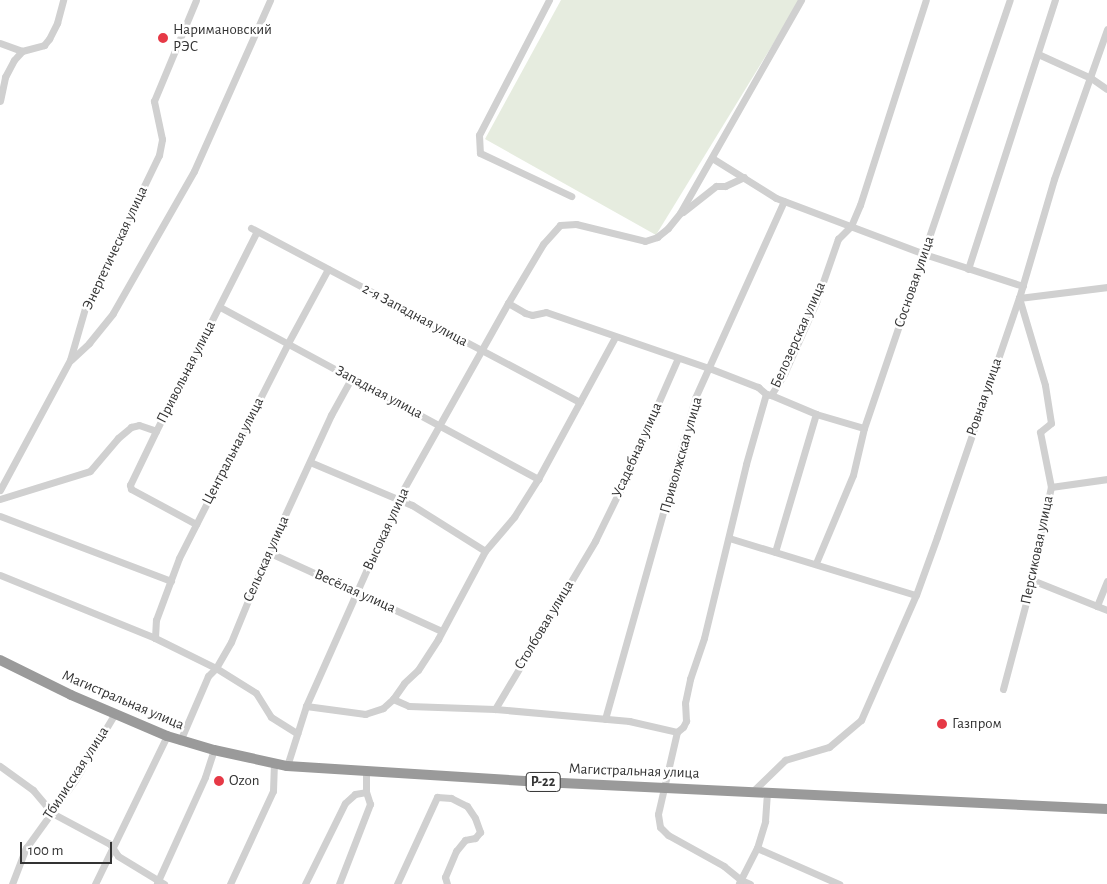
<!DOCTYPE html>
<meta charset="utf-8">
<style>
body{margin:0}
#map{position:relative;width:1107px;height:884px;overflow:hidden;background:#fff;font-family:"Alegreya Sans",sans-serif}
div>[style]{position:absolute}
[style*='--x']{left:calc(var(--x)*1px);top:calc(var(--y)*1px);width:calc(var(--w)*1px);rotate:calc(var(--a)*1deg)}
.green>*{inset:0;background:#e6ecdf}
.minor>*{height:7px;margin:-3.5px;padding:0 3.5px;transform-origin:3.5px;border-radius:3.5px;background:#d0d0d0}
.highway>*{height:10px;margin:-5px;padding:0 5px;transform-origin:5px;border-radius:5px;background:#9a9a9a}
.dots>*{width:14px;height:14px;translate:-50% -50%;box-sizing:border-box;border:2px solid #fff;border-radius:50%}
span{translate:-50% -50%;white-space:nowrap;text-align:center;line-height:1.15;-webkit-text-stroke:5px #fff;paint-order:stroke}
.shield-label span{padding:1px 4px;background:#fff;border:1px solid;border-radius:4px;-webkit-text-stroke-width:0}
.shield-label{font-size:14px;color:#333;font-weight:700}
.poi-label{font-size:15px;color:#333}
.left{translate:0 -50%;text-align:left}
.street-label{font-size:15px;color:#333}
.scale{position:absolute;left:20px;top:842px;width:92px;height:22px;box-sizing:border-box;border:2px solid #333;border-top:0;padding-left:6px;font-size:15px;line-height:18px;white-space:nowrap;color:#333;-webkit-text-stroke:4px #fff;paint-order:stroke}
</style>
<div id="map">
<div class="green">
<div style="clip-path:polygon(561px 0,800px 0,656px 235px,485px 139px)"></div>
</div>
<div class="minor">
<div style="--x:549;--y:0;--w:152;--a:117.4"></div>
<div style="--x:479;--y:135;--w:18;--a:87"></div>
<div style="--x:480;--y:153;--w:101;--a:25.3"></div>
<div style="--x:0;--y:43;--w:23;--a:20"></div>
<div style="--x:1038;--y:54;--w:58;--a:24.4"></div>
<div style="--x:1091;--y:78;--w:19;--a:35"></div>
<div style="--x:0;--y:101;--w:25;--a:-78"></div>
<div style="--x:5;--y:77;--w:19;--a:-62"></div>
<div style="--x:14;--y:60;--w:12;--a:-48"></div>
<div style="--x:22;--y:51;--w:23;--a:-15"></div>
<div style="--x:44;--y:45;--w:8;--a:-50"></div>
<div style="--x:49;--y:39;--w:18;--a:-63"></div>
<div style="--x:57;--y:23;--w:24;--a:-75"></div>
<div style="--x:712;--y:158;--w:75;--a:32"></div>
<div style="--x:776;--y:198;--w:158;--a:20.7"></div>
<div style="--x:924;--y:254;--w:104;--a:17.9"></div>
<div style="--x:683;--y:212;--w:42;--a:-38.2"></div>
<div style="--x:716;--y:186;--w:9;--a:0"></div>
<div style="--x:725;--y:186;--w:21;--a:-25"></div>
<div style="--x:251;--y:228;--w:372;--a:27.9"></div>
<div style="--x:968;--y:269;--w:283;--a:-72.1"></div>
<div style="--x:508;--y:303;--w:20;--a:30"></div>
<div style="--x:525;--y:313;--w:7;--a:16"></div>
<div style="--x:532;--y:315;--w:14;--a:-12"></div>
<div style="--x:546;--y:312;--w:172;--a:19"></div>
<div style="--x:709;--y:368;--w:53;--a:21.2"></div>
<div style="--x:758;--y:387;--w:11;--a:41"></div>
<div style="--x:220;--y:307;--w:362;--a:28.4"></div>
<div style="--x:71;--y:360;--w:25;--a:-43"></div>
<div style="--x:89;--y:343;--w:38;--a:-51"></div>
<div style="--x:113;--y:313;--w:163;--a:-60.3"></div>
<div style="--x:194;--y:171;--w:187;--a:-66"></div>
<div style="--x:771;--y:395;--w:49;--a:22.9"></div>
<div style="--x:816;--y:414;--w:50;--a:16.3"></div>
<div style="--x:156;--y:431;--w:60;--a:115.7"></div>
<div style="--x:130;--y:485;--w:4;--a:76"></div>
<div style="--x:131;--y:489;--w:74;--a:28.3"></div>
<div style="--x:310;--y:462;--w:111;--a:22.9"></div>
<div style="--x:412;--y:505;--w:86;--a:32.2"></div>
<div style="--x:1051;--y:487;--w:57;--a:-8.1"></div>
<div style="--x:0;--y:490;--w:148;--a:-61.7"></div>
<div style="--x:70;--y:360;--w:54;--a:-73.9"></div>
<div style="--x:85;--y:308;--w:170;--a:-64.2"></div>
<div style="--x:159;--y:155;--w:16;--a:-79"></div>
<div style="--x:162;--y:139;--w:39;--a:-102"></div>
<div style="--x:154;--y:101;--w:109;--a:-67.4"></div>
<div style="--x:0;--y:499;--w:94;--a:-17.3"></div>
<div style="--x:90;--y:471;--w:43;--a:-49.7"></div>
<div style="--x:118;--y:438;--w:17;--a:-40"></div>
<div style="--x:131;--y:427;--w:8;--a:-14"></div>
<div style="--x:139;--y:425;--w:18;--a:19"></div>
<div style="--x:156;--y:431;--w:222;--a:-63.2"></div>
<div style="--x:0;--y:516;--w:183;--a:20.8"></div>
<div style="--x:729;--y:538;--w:195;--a:17"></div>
<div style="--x:268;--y:552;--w:190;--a:24.5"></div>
<div style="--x:775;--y:552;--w:144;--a:-73.5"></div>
<div style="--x:816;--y:563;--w:95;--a:-67.2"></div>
<div style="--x:853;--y:475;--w:48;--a:-76.8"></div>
<div style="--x:864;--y:428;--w:452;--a:-71.2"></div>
<div style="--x:0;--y:575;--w:167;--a:22.1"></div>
<div style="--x:155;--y:638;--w:68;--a:26.2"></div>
<div style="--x:216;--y:668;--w:47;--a:32"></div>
<div style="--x:256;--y:693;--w:28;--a:58"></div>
<div style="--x:271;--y:717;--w:31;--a:32"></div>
<div style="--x:1032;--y:580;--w:70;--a:21.8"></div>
<div style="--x:1107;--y:581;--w:27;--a:112"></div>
<div style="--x:1097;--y:606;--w:11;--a:22"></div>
<div style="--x:155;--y:638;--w:18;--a:-87"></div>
<div style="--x:156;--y:620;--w:66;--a:-69.6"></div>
<div style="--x:179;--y:558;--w:241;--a:-63.1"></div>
<div style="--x:288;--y:343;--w:84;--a:-61.6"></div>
<div style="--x:1003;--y:689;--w:101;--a:-75.1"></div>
<div style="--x:1029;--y:591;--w:106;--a:-78.1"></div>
<div style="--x:1051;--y:487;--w:56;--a:-101.3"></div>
<div style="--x:1040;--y:432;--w:14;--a:-39"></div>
<div style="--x:1051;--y:423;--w:38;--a:-99"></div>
<div style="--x:1045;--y:385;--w:91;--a:-106.6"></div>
<div style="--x:1019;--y:298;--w:89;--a:-7.1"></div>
<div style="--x:393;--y:699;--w:19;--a:-55"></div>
<div style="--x:404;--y:683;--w:19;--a:-43"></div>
<div style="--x:418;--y:670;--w:37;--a:-57"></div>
<div style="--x:438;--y:639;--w:100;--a:-61.9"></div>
<div style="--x:485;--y:551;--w:45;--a:-49.5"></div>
<div style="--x:514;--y:517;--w:45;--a:-57.7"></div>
<div style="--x:538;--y:479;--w:162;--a:-61.5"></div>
<div style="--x:306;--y:706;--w:60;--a:7.7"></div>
<div style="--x:365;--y:714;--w:19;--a:-18"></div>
<div style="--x:383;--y:708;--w:13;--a:-42"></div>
<div style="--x:393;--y:699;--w:17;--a:24"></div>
<div style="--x:409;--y:706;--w:86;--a:2"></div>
<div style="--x:495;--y:709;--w:135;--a:5.1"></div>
<div style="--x:629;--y:721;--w:49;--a:12.9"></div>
<div style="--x:495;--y:709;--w:196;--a:-59.2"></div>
<div style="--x:595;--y:541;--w:57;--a:-63.9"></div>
<div style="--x:620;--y:490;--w:144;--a:-66.3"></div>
<div style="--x:605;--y:719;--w:333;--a:-74.3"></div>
<div style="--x:695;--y:398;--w:216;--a:-65.7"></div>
<div style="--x:180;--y:741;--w:71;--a:-66.7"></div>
<div style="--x:208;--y:676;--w:11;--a:-45"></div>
<div style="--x:216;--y:668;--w:30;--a:-60"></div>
<div style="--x:231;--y:642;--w:97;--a:-67.7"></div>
<div style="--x:268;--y:552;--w:151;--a:-65.3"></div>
<div style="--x:331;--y:415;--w:43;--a:-61.1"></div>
<div style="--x:0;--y:766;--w:41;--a:36"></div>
<div style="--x:33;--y:790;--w:30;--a:50"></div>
<div style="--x:52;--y:813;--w:66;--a:28.1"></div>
<div style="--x:110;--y:844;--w:14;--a:56"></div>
<div style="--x:118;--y:856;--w:54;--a:31.3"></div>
<div style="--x:287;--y:766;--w:63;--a:-72.4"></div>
<div style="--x:306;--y:706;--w:227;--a:-66"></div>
<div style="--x:398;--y:499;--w:225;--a:-60.7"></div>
<div style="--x:508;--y:303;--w:69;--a:-59.3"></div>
<div style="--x:543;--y:244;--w:25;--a:-48"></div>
<div style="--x:560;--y:225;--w:16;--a:-4"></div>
<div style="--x:576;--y:224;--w:71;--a:13.8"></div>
<div style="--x:645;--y:241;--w:13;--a:-18"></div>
<div style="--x:657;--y:237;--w:14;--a:-39"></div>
<div style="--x:668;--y:228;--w:19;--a:-51"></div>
<div style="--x:680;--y:213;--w:245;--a:-60.4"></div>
<div style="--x:753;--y:791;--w:45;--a:-44.1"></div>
<div style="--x:785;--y:760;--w:46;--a:-16.5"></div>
<div style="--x:829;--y:747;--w:42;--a:-40.2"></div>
<div style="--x:861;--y:720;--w:137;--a:-66.3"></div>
<div style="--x:916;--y:595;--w:62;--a:-70.1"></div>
<div style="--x:937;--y:537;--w:253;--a:-71.1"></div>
<div style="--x:1019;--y:298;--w:124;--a:-73.6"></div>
<div style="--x:1054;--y:179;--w:159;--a:-70.5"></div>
<div style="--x:757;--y:848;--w:90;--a:23.7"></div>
<div style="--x:157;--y:883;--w:116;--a:-65.6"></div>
<div style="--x:205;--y:777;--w:28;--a:-72"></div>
<div style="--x:739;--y:883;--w:39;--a:-63"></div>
<div style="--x:757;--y:848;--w:28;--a:-73"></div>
<div style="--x:765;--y:821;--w:29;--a:-86"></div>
<div style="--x:12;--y:884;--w:39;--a:-69"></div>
<div style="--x:26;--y:848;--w:84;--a:-54.2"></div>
<div style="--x:75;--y:780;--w:76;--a:-59"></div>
<div style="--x:95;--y:884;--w:165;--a:-64.1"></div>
<div style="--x:230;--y:884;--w:102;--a:-65.2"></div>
<div style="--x:273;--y:791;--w:27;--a:-88"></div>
<div style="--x:305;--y:884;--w:90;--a:-63.7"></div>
<div style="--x:345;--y:803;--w:13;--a:-42"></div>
<div style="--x:355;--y:794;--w:11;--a:-10"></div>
<div style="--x:339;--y:884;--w:86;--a:-68.8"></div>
<div style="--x:370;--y:804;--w:13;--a:-108"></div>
<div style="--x:366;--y:792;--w:20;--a:-90"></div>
<div style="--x:397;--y:884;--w:96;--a:-65.3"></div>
<div style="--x:437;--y:797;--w:14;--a:4"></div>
<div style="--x:451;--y:798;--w:18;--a:27"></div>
<div style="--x:467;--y:806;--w:14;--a:56"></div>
<div style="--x:475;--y:818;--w:15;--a:70"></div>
<div style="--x:480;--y:832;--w:8;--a:130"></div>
<div style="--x:475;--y:838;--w:10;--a:169"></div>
<div style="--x:465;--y:840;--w:14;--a:129"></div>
<div style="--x:456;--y:851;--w:28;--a:113"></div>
<div style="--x:445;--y:877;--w:7;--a:74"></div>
<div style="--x:750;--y:884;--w:10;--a:-156"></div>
<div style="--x:741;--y:880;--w:22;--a:-141"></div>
<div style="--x:724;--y:866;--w:64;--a:-151"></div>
<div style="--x:668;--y:835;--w:11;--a:-135"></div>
<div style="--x:660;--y:827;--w:13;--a:-99"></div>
<div style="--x:658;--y:814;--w:84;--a:-77"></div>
<div style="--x:677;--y:732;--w:8;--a:-40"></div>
<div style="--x:683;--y:727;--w:7;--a:-63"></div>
<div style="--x:686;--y:721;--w:18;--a:-93"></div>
<div style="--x:685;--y:703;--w:25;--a:-78"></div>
<div style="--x:690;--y:679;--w:43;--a:-71.1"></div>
<div style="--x:704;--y:638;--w:179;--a:-76.4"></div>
<div style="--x:746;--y:464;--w:73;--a:-74.1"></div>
<div style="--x:766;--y:394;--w:5;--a:11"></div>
<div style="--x:771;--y:395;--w:25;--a:-58"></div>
<div style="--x:784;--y:374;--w:79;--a:-66"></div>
<div style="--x:816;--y:302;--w:67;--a:-70.8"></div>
<div style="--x:838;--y:239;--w:18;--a:-45"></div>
<div style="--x:851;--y:226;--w:23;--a:-67"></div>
<div style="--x:860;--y:205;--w:215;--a:-72.2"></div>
</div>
<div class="highway">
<div style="--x:0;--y:660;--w:79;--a:26.2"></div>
<div style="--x:71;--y:695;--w:104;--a:23.1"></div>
<div style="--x:167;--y:736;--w:49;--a:16.6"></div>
<div style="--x:214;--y:750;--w:75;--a:12.4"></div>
<div style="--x:287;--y:766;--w:255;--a:3.6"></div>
<div style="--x:541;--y:782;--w:567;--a:2.73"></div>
</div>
<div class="dots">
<div style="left:163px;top:38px;background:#e63946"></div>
<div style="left:942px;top:724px;background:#e63946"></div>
<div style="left:219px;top:781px;background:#e63946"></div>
</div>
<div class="shield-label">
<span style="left:543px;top:782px">Р-22</span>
</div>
<div class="poi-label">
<span class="left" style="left:173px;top:38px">Наримановский<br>РЭС</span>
<span class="left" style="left:952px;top:724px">Газпром</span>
<span class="left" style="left:229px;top:781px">Ozon</span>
</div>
<div class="street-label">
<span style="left:115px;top:248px;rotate:-65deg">Энергетическая улица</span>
<span style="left:914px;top:282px;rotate:-71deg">Сосновая улица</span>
<span style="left:415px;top:315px;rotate:28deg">2-я Западная улица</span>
<span style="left:798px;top:335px;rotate:-66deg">Белозерская улица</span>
<span style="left:186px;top:372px;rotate:-63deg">Привольная улица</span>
<span style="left:379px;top:392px;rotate:28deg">Западная улица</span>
<span style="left:984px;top:397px;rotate:-71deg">Ровная улица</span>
<span style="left:637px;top:450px;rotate:-66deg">Усадебная улица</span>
<span style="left:233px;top:451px;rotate:-63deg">Центральная улица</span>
<span style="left:681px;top:455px;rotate:-74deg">Приволжская улица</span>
<span style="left:386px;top:529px;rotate:-65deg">Высокая улица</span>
<span style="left:1037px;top:550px;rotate:-78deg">Персиковая улица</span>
<span style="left:266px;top:559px;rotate:-66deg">Сельская улица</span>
<span style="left:355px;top:591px;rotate:24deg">Весёлая улица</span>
<span style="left:544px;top:625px;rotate:-59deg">Столбовая улица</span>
<span style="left:123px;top:700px;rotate:23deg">Магистральная улица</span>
<span style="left:634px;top:771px;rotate:2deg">Магистральная улица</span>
<span style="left:76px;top:773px;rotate:-57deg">Тбилисская улица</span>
</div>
<div class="scale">100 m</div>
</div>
